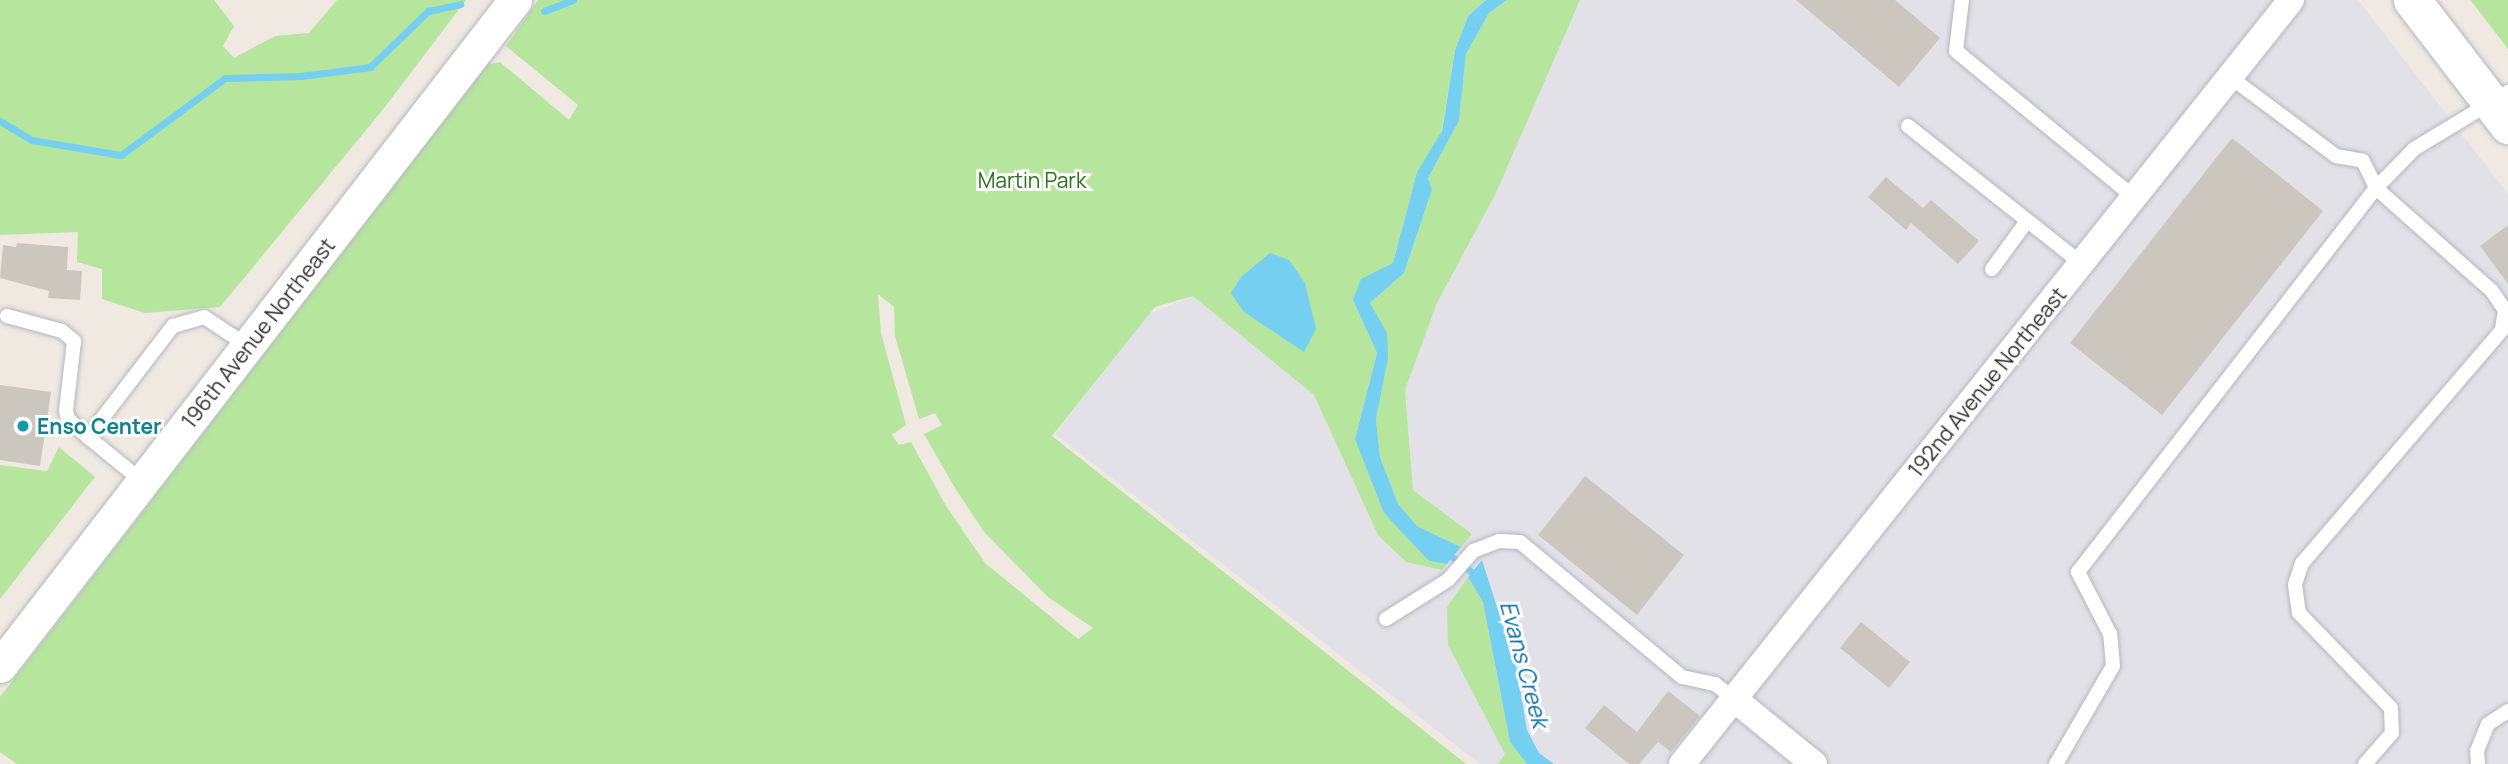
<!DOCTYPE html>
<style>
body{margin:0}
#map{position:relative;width:2508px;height:764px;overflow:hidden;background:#efe9e1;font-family:Manrope,sans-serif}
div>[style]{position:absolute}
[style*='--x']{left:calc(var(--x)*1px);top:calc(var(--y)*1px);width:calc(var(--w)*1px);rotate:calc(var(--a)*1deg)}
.industrial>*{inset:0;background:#e3e1e8}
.green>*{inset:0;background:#b6e59e}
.water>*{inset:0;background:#75cff0}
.stream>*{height:7px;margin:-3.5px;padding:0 3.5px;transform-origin:3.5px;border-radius:3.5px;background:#75cff0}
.building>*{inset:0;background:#cbc7bf}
.roads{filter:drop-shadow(0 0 2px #b4b7c1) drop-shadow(0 0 2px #b4b7c1)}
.service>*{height:14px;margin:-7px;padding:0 7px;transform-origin:7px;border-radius:7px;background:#fff}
.minor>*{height:26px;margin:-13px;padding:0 13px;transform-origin:13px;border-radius:13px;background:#fff}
.tertiary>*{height:33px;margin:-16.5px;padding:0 16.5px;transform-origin:16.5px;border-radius:16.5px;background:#fff}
.secondary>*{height:37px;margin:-18.5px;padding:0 18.5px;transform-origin:18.5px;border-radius:18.5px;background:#fff}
.dots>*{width:19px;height:19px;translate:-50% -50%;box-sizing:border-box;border:4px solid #fff;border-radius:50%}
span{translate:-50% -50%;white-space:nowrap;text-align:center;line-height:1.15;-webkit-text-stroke:6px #fff;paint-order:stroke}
.park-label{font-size:21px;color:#2c6e1b}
.street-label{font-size:21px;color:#2e2e2e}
.culture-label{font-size:21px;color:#0d838f;font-weight:700}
.left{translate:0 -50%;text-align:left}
.water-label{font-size:23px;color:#0d6fa3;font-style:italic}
</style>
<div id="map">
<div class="industrial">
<div style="clip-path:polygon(1580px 0,2358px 0,2508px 194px,2508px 764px,1681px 764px,1734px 699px,1798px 594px,1675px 764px,1480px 764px,1055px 434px,1149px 314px,1193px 296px,1314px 395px,1378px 535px,1442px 570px,1472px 534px,1413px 490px,1405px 390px,1437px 303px,1496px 193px)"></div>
</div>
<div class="green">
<div style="clip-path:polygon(0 0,214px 0,234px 26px,223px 46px,234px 58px,275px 36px,309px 33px,337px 0,466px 0,381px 112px,220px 307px,145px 313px,102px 299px,102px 269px,77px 262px,78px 232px,0 235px)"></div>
<div style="clip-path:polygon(evenodd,538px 0,1486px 0,1468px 16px,1455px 50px,1441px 134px,1417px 172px,1393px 263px,1378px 272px,1353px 300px,1377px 353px,1355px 439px,1368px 468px,1429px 561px,1447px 564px,1442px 570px,1406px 562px,1378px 535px,1314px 395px,1193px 296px,1155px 307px,1052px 436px,1466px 764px,17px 764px,0 752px,0 697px,487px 65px,500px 62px,569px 120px,578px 105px,506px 46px,538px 0,878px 294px,894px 307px,895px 336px,919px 419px,935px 413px,942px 425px,924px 434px,955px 488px,984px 532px,1048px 597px,1093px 628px,1078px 639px,985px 563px,946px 506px,911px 442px,899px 445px,892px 435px,906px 425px,881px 333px,878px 294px)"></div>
<div style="clip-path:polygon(1507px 0,1580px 0,1496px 193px,1437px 303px,1405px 390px,1413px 490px,1472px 534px,1461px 547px,1417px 526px,1398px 504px,1380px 457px,1376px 419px,1388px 359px,1370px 303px,1404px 273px,1432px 190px,1428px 178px,1459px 121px,1466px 54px,1489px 13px)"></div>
<div style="clip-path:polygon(2471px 0,2508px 0,2508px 49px,2472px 2px)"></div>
<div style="clip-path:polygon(59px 447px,95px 477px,0 599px,0 465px,47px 471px)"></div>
<div style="clip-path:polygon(1468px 577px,1483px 602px,1510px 742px,1527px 764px,1498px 764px,1505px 754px,1448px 645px,1447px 607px)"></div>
</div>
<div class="water">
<div style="clip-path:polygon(1486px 0,1507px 0,1489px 13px,1466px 54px,1459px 121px,1428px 178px,1432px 190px,1404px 273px,1370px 303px,1387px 333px,1388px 359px,1376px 419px,1380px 457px,1398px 504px,1417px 526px,1461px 547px,1447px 564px,1429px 561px,1384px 513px,1355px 439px,1377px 353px,1353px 300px,1361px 279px,1393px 263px,1417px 172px,1442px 131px,1455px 50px,1468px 16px)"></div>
<div style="clip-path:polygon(1270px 253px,1289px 260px,1305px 283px,1316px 329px,1304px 352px,1244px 312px,1231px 293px,1241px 277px)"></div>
<div style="clip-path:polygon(1482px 560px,1517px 670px,1527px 730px,1539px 753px,1554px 764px,1527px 764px,1510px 742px,1483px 602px,1468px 577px)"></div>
</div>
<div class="stream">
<div style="--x:544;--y:11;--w:31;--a:-21"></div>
<div style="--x:0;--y:121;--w:37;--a:31"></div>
<div style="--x:32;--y:140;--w:90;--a:9.6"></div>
<div style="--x:121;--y:155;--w:129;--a:-36.5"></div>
<div style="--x:225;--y:78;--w:76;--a:-1.5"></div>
<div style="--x:301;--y:76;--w:70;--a:-7.4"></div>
<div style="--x:370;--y:67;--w:81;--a:-44"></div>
<div style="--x:428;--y:11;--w:33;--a:-12"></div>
<div style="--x:1446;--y:552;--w:41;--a:38"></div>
</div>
<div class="building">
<div style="clip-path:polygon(1796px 0,1895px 0,1940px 38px,1899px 87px)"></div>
<div style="clip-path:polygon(2232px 138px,2323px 211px,2162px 415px,2070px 343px)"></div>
<div style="clip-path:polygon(1886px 177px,1923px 208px,1931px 200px,1979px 241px,1958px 264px,1911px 223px,1906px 230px,1868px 197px)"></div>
<div style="clip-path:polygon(2508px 225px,2508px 284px,2480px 246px)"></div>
<div style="clip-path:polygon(17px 243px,68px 247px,67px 270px,82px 271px,80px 300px,48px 298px,49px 291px,0 278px,3px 245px,16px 247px)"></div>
<div style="clip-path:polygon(0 385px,51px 392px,40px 466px,0 460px)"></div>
<div style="clip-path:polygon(1585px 476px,1684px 555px,1637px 615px,1538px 535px)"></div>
<div style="clip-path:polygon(1861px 622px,1910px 662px,1889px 688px,1840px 648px)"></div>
<div style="clip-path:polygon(1668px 691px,1700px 716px,1671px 752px,1658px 742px,1639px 764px,1629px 764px,1585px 728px,1604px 705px,1637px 732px)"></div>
</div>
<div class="roads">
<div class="service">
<div style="--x:1962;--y:0;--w:51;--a:96.7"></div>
<div style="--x:1956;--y:51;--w:232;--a:39.4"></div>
<div style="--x:2230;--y:77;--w:132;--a:36.7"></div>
<div style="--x:2336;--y:156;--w:27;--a:10"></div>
<div style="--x:2363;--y:161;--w:30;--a:64"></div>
<div style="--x:2376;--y:188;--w:155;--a:41.6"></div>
<div style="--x:2492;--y:291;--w:23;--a:56"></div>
<div style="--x:2505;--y:310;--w:20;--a:99"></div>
<div style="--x:2502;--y:330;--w:307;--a:130.6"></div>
<div style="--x:2302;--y:563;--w:23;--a:108"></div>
<div style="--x:2295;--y:585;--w:28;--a:82"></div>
<div style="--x:2299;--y:613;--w:132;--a:45.9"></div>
<div style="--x:2391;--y:708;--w:25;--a:88"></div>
<div style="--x:2392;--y:733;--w:41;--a:131.1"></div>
<div style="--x:1908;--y:126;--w:221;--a:38.4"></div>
<div style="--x:1992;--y:269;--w:59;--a:-53.9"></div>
<div style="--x:7;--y:316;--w:57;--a:15.3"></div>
<div style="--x:62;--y:331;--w:16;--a:40"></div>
<div style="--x:74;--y:341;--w:70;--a:96.5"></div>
<div style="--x:66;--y:411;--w:8;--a:76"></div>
<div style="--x:68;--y:419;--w:27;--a:42"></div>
<div style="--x:143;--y:482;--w:71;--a:-140.7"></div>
<div style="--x:88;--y:437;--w:140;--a:-52.6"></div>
<div style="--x:173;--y:326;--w:32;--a:-16"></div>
<div style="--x:204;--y:317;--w:53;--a:33.4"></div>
<div style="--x:1386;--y:619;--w:73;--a:-32.2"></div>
<div style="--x:1448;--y:580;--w:38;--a:-49"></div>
<div style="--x:1473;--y:551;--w:28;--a:-21"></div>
<div style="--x:1499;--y:541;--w:21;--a:3"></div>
<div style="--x:1520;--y:542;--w:211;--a:39.8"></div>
<div style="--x:1682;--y:677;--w:34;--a:12"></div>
<div style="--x:1715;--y:684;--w:24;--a:38"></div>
<div style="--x:2056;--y:764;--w:113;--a:-59.8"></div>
<div style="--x:2113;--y:666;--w:32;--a:-95"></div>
<div style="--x:2110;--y:634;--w:70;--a:-117.3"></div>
<div style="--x:2078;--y:572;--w:486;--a:-52.2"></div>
<div style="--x:2376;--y:188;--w:54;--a:-45.7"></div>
<div style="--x:2414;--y:149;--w:110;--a:-31.2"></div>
<div style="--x:2478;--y:764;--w:13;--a:-94"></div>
<div style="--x:2477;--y:751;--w:29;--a:-68"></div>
<div style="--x:2488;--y:724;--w:24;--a:-33"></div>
</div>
<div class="minor">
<div style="--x:1734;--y:699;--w:103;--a:39.1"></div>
<div style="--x:1682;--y:764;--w:977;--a:-51.44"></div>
</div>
<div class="tertiary">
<div style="--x:0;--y:666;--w:842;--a:-52.29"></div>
</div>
<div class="secondary">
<div style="--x:2412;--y:0;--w:158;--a:52.5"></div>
</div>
</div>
<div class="dots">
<div style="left:23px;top:426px;background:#0f9aa8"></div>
</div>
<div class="park-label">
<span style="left:1032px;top:180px">Martin Park</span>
</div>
<div class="street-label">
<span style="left:258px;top:333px;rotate:-52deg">196th Avenue Northeast</span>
<span style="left:1987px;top:382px;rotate:-51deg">192nd Avenue Northeast</span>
</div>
<div class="culture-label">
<span class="left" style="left:37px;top:426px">Enso Center</span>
</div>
<div class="water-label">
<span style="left:1525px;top:664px;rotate:75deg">Evans Creek</span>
</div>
</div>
